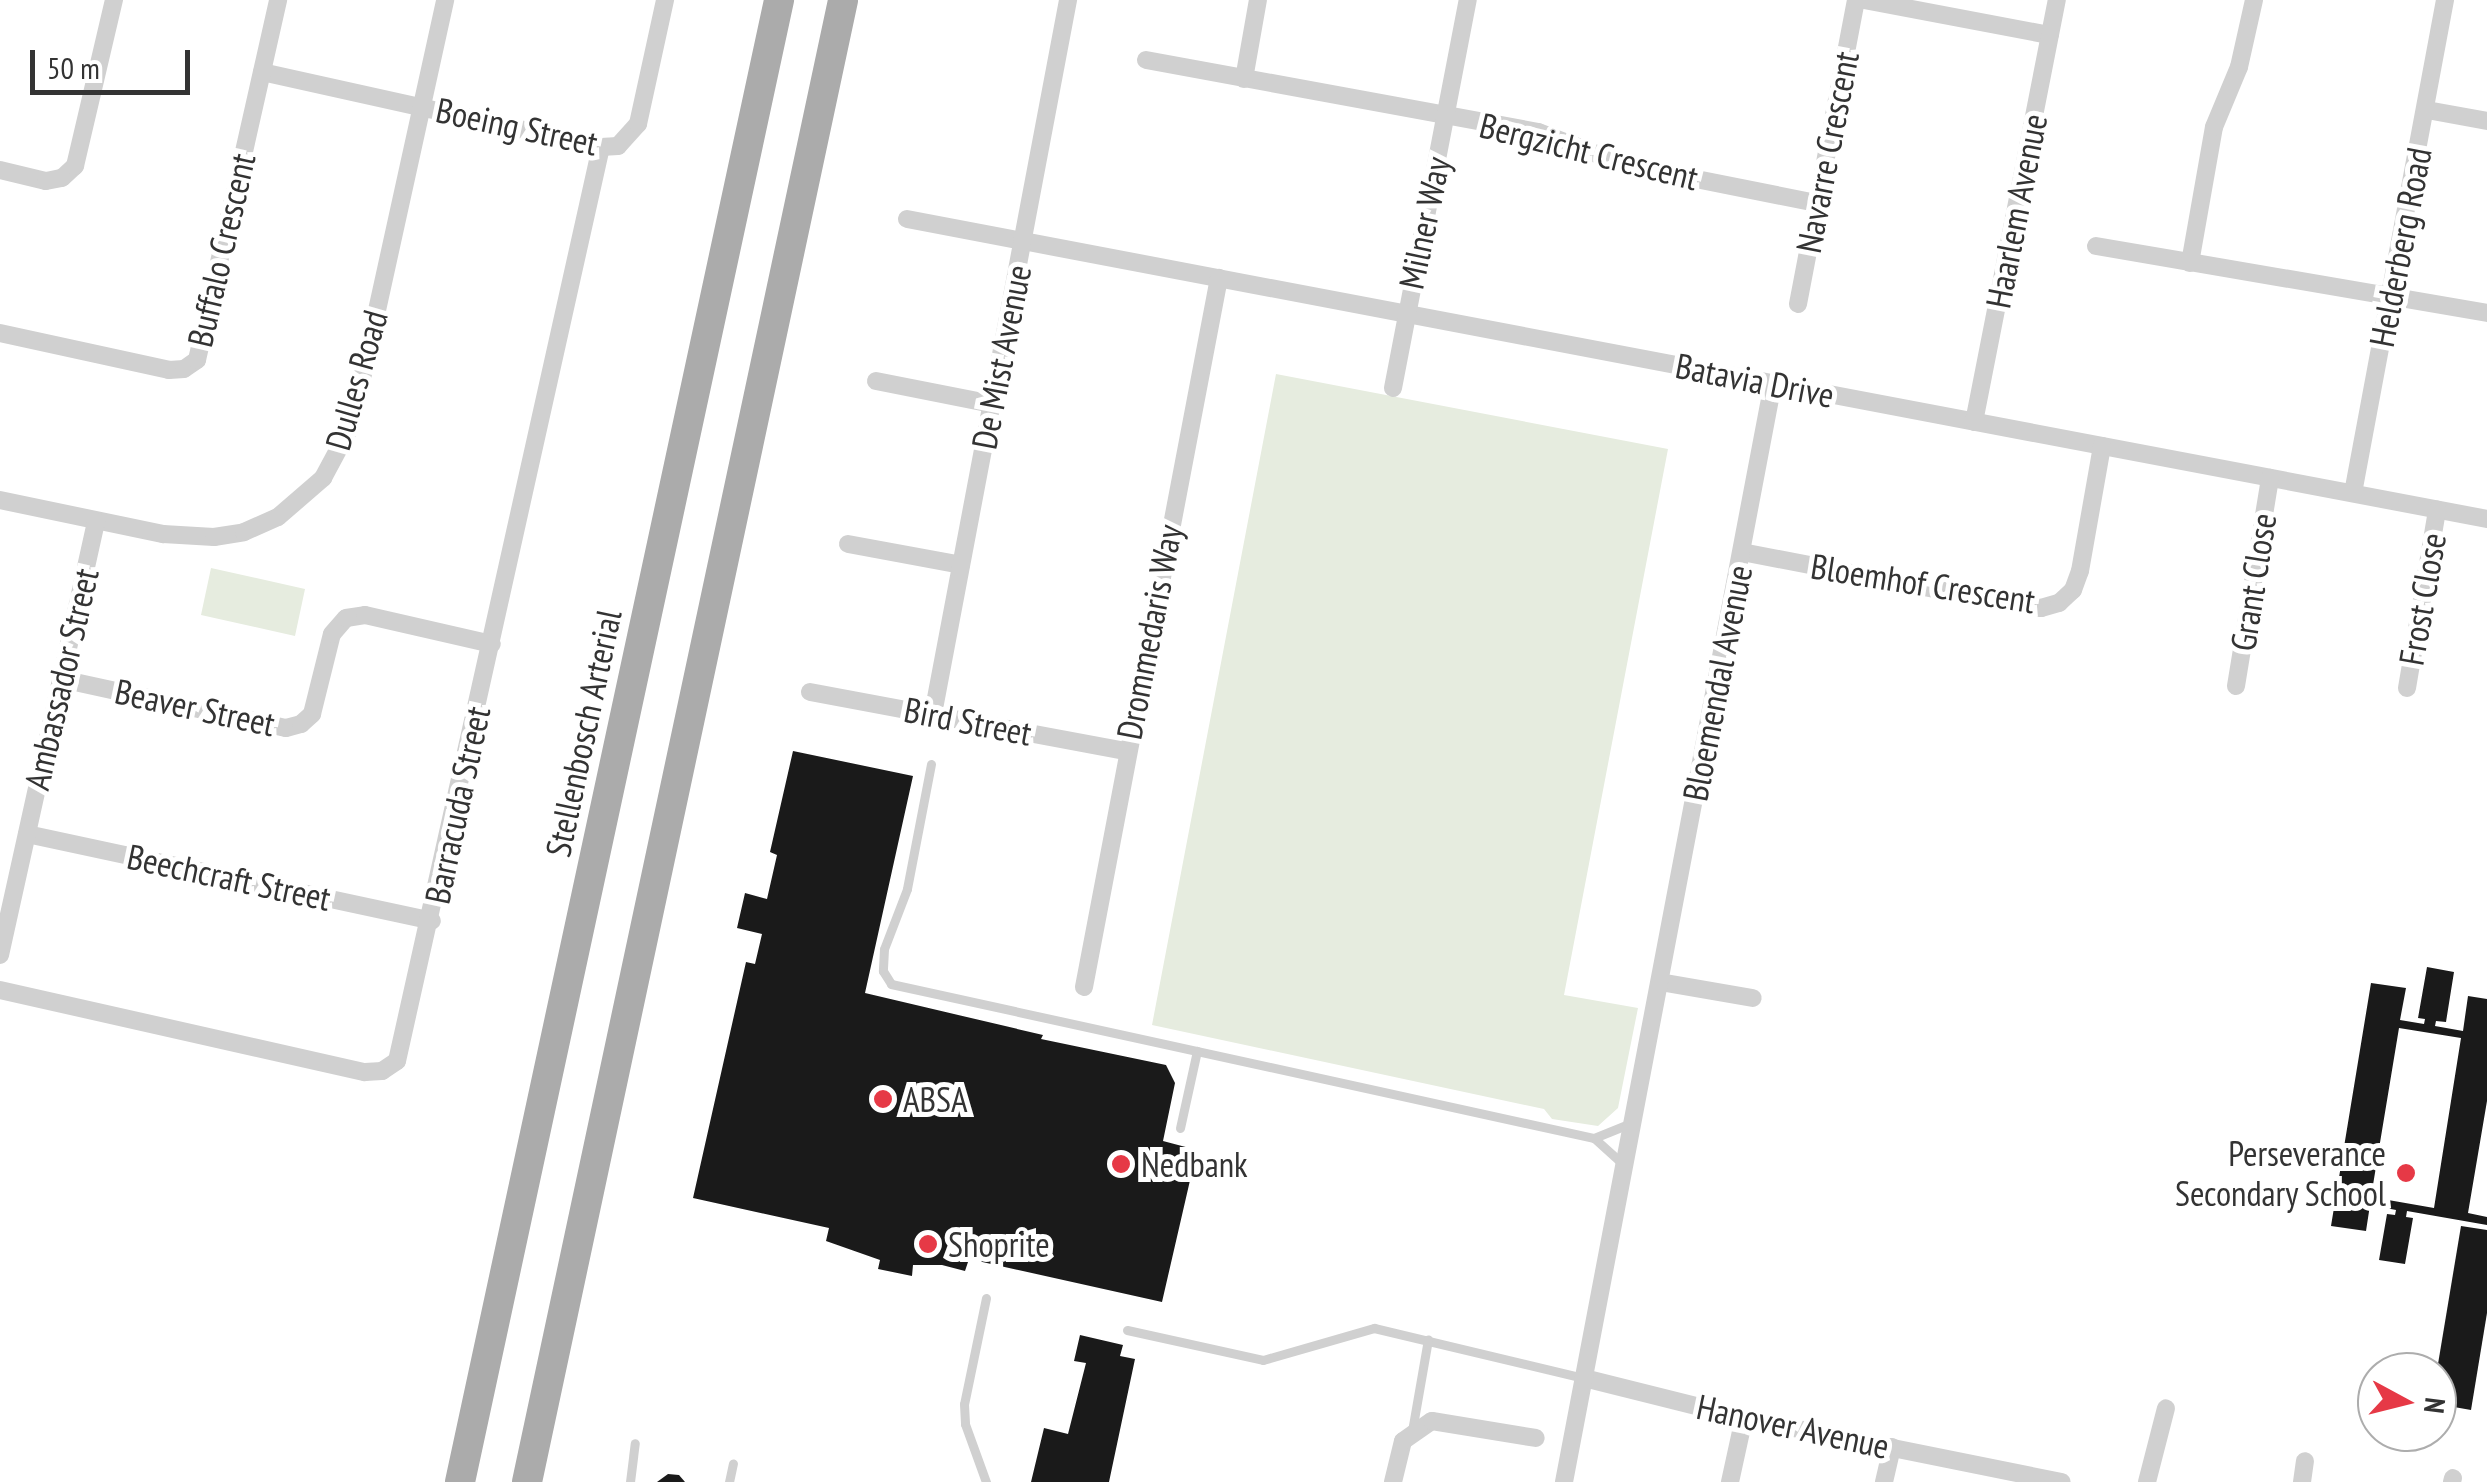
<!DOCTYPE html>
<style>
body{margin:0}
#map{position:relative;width:2487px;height:1482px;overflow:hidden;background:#fff;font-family:"PT Sans Narrow",sans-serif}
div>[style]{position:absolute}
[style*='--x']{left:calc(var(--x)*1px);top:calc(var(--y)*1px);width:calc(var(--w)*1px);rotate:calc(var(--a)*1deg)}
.green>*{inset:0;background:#e6ecdf}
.building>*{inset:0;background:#1a1a1a}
.lane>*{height:9px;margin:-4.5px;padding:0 4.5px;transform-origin:4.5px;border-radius:4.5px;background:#d0d0d0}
.street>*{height:18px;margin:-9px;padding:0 9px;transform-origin:9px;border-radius:9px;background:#d0d0d0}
.primary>*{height:30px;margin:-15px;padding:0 15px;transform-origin:15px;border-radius:15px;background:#ababab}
.dots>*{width:28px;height:28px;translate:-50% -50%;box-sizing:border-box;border:5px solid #fff;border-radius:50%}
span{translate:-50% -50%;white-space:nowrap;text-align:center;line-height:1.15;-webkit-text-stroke:10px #fff;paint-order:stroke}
.street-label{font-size:35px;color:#333}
.poi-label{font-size:35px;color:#333}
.left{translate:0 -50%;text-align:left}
.right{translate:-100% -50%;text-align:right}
.north{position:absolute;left:2357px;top:1352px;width:100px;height:100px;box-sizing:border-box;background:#fff;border:2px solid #adadad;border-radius:50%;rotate:97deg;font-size:28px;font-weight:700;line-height:40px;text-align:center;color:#333}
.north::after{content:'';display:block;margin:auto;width:35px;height:45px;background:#e63946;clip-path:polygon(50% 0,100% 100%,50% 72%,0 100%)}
.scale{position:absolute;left:30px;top:50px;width:160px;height:45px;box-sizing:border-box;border:5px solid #333;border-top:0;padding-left:12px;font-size:30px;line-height:35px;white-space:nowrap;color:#333;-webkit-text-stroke:8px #fff;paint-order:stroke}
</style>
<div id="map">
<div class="green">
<div style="clip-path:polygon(1276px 374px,1668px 449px,1564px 995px,1638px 1008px,1618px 1108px,1598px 1126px,1552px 1119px,1544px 1109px,1152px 1025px)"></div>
<div style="clip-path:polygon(211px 568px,305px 589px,295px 636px,201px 615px)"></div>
</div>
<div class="building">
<div style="clip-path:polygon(793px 751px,913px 776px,865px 993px,1043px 1035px,1041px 1039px,1166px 1065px,1175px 1083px,1163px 1141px,1197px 1150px,1162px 1302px,969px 1259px,965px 1271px,942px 1265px,913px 1265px,912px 1276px,878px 1269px,880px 1260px,826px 1241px,829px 1228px,693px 1198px,746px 962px,755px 964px,762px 934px,737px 928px,745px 893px,767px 899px,777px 855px,770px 852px)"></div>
<div style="clip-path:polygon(evenodd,2427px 967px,2454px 972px,2446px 1022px,2436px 1021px,2435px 1026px,2463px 1031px,2468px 996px,2487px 999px,2487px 1101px,2468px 1213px,2487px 1217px,2487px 1225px,2407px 1211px,2406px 1217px,2413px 1218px,2405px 1264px,2379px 1260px,2387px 1214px,2395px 1215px,2396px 1210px,2370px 1205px,2366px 1231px,2331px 1226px,2371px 983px,2406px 988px,2400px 1020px,2424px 1024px,2425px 1019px,2418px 1018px,2427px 967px,2399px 1028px,2461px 1038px,2434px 1208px,2371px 1197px,2399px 1028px)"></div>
<div style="clip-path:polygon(2461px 1226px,2487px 1230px,2487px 1313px,2471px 1410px,2437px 1404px,2437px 1370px)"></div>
<div style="clip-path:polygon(1080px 1335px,1123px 1345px,1120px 1356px,1135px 1359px,1109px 1482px,1031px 1482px,1044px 1428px,1068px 1434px,1086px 1363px,1074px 1361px)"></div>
<div style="clip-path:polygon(668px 1474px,679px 1475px,685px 1482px,657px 1482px)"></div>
</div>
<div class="lane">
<div style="--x:931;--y:764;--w:127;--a:100.9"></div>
<div style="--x:907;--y:889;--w:64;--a:111"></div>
<div style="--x:884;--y:949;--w:22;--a:93"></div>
<div style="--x:883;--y:971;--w:15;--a:58"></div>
<div style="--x:891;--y:984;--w:720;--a:12.36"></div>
<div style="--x:1594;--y:1138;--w:39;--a:42"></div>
<div style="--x:1180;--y:1128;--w:79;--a:-77.6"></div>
<div style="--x:1594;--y:1138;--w:40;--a:-22"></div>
<div style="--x:986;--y:1298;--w:108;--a:101.7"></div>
<div style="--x:964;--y:1404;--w:20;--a:87"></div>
<div style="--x:965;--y:1424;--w:62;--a:70.1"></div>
<div style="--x:1127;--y:1330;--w:139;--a:12.4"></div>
<div style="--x:1263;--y:1360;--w:116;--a:-16.1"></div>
<div style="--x:1374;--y:1328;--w:216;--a:13.4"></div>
<div style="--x:1412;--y:1431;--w:93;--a:-80.1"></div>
<div style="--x:630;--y:1482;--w:39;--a:-83"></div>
<div style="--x:729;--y:1482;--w:19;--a:-78"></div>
</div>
<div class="street">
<div style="--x:1864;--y:0;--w:189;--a:10.7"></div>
<div style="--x:1146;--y:60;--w:399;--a:10.4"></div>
<div style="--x:1538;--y:132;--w:94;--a:20.6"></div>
<div style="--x:1626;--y:165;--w:194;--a:11.3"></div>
<div style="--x:262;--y:72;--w:347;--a:12.5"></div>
<div style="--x:601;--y:147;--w:17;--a:-3"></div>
<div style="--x:618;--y:146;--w:30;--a:-48"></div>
<div style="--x:638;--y:124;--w:127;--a:-77.7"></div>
<div style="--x:1244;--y:79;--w:80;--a:-80"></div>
<div style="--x:2427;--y:110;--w:61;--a:10.4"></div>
<div style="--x:0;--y:170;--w:47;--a:13.4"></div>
<div style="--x:46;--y:181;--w:16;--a:-11"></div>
<div style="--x:62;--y:178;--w:18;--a:-43"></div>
<div style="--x:75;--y:166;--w:171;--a:-76.8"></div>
<div style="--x:907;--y:219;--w:1608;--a:10.75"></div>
<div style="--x:2096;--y:246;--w:397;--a:9.7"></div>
<div style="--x:2190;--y:263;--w:138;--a:-80"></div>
<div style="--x:2214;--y:127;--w:65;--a:-67.4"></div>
<div style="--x:2239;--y:67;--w:69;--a:-77.4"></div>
<div style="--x:1798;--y:304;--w:309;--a:-79.2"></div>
<div style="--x:0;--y:333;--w:173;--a:12.3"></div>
<div style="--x:169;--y:370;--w:15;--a:-4"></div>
<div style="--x:184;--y:369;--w:16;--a:-35"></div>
<div style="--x:197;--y:360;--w:369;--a:-77.3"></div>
<div style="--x:876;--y:381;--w:118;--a:11.2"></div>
<div style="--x:1393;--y:388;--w:395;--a:-79.1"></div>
<div style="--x:1974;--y:422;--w:430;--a:-78.9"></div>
<div style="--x:2353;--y:493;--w:502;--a:-79.43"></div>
<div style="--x:0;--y:500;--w:167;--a:11.8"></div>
<div style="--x:163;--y:534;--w:51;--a:3.4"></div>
<div style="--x:214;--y:537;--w:30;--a:-9"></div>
<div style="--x:244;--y:532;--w:37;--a:-24"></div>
<div style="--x:278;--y:517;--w:60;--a:-40.9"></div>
<div style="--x:323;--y:478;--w:61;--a:-61.8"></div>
<div style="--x:352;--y:424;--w:434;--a:-77.6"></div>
<div style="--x:848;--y:544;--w:115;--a:10.5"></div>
<div style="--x:1742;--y:552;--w:279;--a:10.9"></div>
<div style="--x:2016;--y:605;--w:25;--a:7"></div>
<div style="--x:2041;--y:608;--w:19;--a:-16"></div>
<div style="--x:2059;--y:603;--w:19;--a:-43"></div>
<div style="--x:2073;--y:590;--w:20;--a:-70"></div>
<div style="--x:2080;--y:571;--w:127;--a:-80"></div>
<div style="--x:61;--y:679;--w:230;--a:12.3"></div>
<div style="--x:286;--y:728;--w:16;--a:-15"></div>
<div style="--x:301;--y:724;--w:15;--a:-42"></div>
<div style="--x:312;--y:714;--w:82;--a:-76"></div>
<div style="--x:332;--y:634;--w:21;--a:-49"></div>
<div style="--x:346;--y:618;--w:19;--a:-9"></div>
<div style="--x:365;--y:615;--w:130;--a:12.9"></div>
<div style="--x:2236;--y:686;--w:211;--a:-80.7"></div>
<div style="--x:2407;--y:688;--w:181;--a:-80.4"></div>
<div style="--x:810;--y:692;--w:320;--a:10.6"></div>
<div style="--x:933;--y:714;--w:727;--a:-79.29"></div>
<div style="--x:27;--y:834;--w:414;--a:12.1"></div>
<div style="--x:0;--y:955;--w:444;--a:-77.5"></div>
<div style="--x:1660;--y:982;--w:94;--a:9.8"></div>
<div style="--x:1084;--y:987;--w:722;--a:-79.22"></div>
<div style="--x:0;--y:990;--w:374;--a:12.7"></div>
<div style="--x:365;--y:1072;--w:17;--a:-3"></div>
<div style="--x:382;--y:1071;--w:18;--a:-34"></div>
<div style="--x:397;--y:1061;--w:936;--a:-77.42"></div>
<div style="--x:1584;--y:1378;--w:165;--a:14"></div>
<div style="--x:1744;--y:1418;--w:324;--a:11.4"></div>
<div style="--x:1393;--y:1482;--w:42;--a:-76.3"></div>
<div style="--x:1403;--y:1441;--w:35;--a:-35"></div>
<div style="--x:1432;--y:1421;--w:105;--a:9.3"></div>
<div style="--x:1564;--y:1482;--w:1119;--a:-79.23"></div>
<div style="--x:1730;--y:1482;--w:66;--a:-77.7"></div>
<div style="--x:1884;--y:1482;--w:36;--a:-77"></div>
<div style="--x:2147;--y:1482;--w:76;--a:-75.6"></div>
<div style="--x:2302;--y:1482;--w:21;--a:-82"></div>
<div style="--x:2452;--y:1482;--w:4;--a:-76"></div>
</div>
<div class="primary">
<div style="--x:460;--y:1482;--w:1516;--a:-77.85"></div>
<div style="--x:527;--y:1482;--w:1515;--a:-77.96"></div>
</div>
<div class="dots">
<div style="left:883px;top:1099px;background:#e63946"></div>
<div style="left:1121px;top:1164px;background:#e63946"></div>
<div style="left:2406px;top:1173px;background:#e63946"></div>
<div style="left:928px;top:1244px;background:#e63946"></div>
</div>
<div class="street-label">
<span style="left:517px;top:126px;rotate:12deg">Boeing Street</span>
<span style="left:1589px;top:151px;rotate:14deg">Bergzicht Crescent</span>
<span style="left:1827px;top:152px;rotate:-79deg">Navarre Crescent</span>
<span style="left:2016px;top:211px;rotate:-79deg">Haarlem Avenue</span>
<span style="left:1424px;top:223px;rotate:-78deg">Milner Way</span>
<span style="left:2400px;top:247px;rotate:-79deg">Helderberg Road</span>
<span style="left:221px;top:250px;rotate:-77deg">Buffalo Crescent</span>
<span style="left:1001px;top:357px;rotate:-79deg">De Mist Avenue</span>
<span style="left:356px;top:380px;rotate:-74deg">Dulles Road</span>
<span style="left:1755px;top:380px;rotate:11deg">Batavia Drive</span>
<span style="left:2253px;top:582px;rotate:-81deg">Grant Close</span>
<span style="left:1923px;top:583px;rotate:9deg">Bloemhof Crescent</span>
<span style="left:2422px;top:599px;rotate:-80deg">Frost Close</span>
<span style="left:1149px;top:632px;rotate:-79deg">Drommedaris Way</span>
<span style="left:61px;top:679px;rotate:-77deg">Ambassador Street</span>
<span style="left:1717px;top:683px;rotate:-79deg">Bloemendal Avenue</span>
<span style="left:195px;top:707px;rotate:12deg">Beaver Street</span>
<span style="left:968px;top:721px;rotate:11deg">Bird Street</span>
<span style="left:583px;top:733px;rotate:-78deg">Stellenbosch Arterial</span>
<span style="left:457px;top:805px;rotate:-78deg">Barracuda Street</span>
<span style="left:229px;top:877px;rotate:12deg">Beechcraft Street</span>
<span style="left:1793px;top:1426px;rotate:12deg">Hanover Avenue</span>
</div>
<div class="poi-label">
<span class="left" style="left:903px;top:1099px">ABSA</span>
<span class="right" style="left:2386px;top:1173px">Perseverance<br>Secondary School</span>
<span class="left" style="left:1141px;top:1164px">Nedbank</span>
<span class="left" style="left:948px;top:1244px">Shoprite</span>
</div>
<div class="north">N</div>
<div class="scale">50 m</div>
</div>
